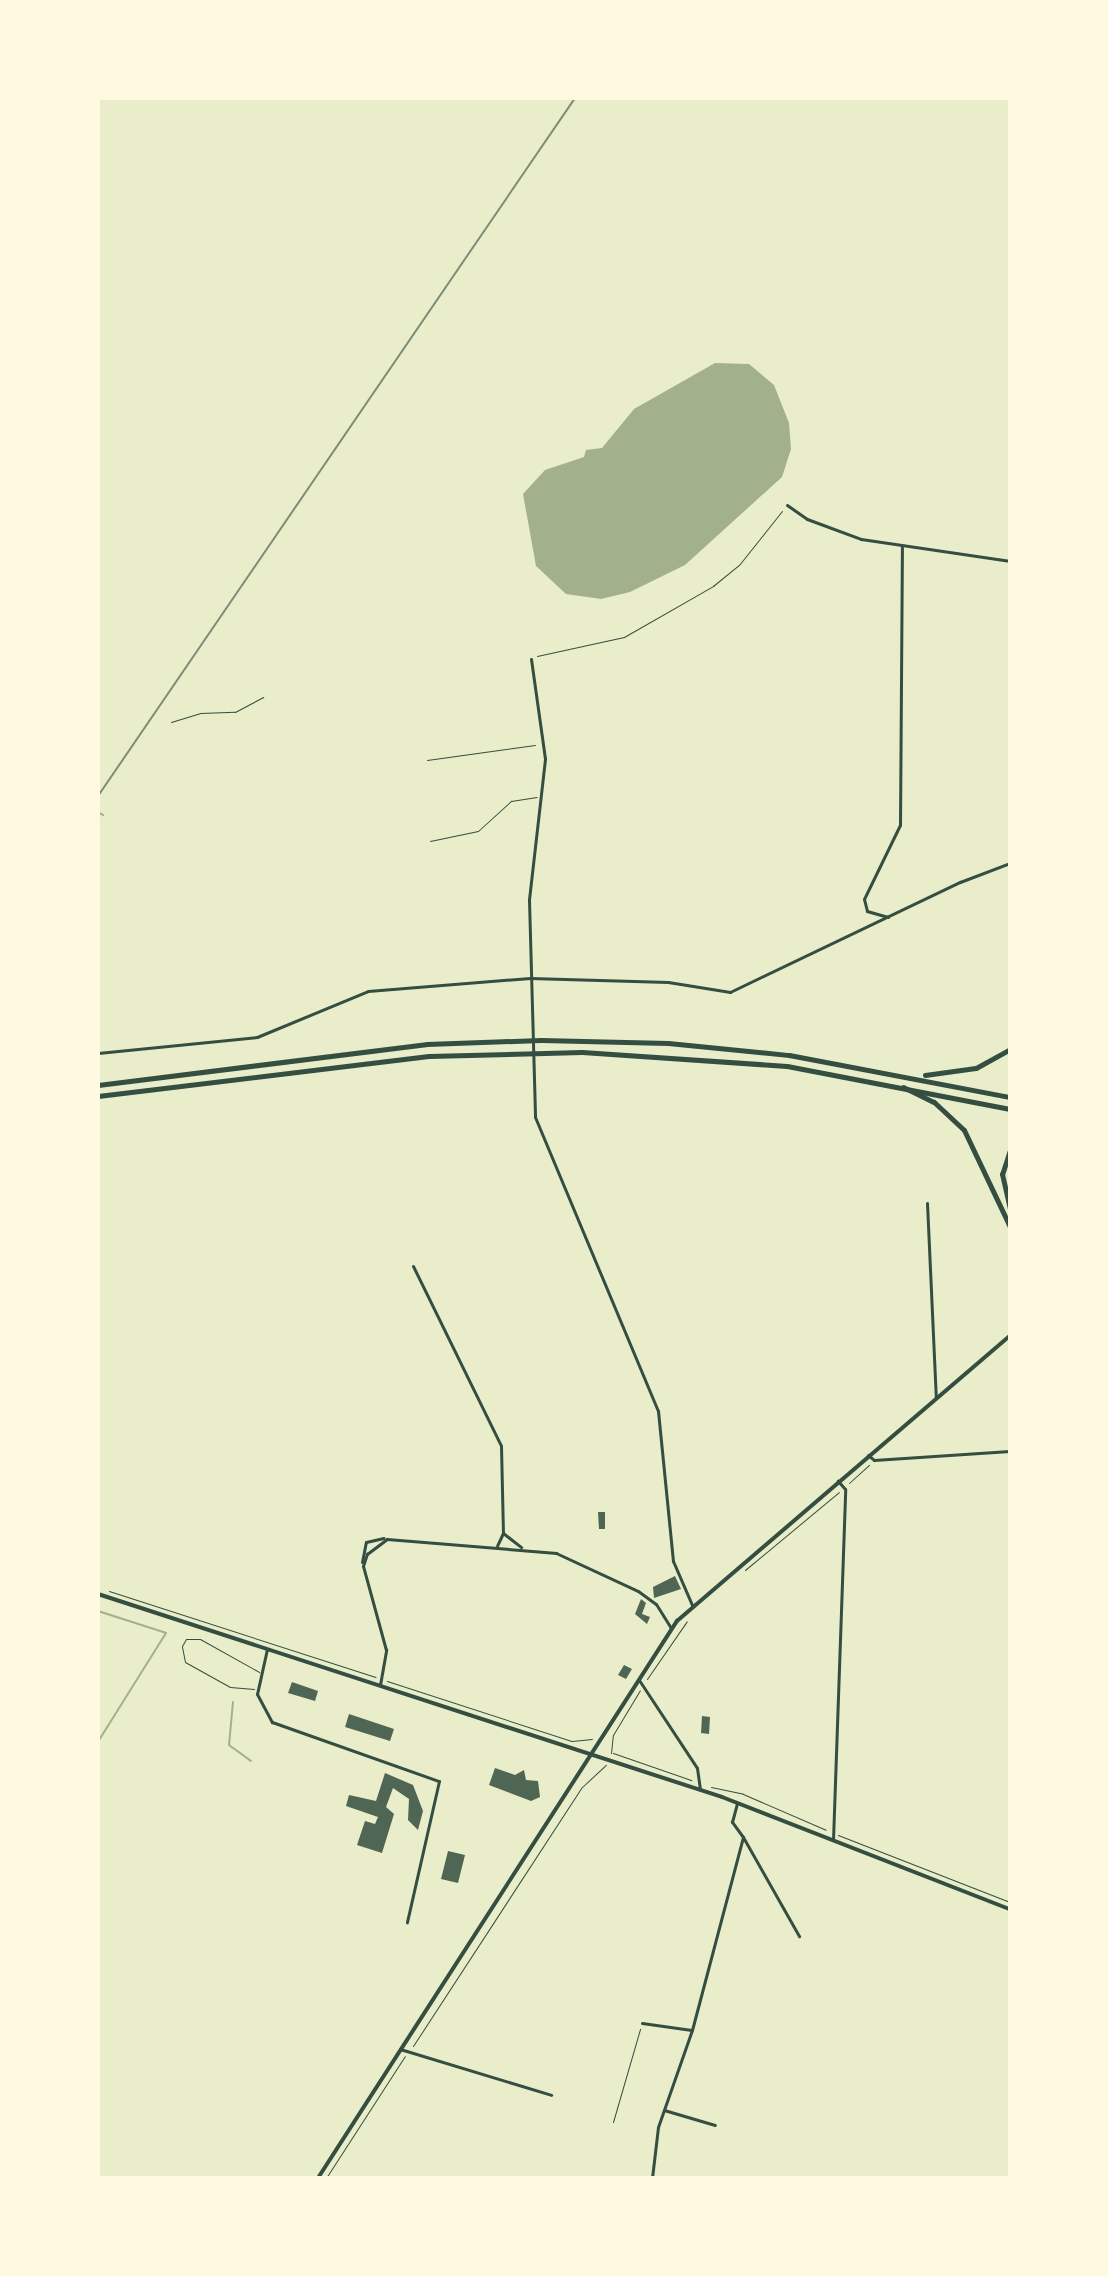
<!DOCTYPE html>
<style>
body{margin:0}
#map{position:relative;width:1108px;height:2276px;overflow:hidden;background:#e9edc9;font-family:"Noto Sans",sans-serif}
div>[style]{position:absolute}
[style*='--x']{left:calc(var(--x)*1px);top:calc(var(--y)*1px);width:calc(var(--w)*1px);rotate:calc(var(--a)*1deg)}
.water>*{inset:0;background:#a3b18a}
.stream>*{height:2px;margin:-1px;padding:0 1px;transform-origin:1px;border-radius:1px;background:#a3b18a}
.building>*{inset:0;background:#4f6655}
.path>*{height:1px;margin:-0.5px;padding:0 0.5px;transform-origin:0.5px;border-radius:0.5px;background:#344e41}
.service>*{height:1px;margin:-0.5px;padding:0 0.5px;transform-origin:0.5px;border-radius:0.5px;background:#344e41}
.minor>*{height:3px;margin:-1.5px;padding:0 1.5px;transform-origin:1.5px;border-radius:1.5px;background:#344e41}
.secondary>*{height:4px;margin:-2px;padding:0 2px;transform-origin:2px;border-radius:2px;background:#344e41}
.primary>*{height:4px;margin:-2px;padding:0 2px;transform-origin:2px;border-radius:2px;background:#344e41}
.motorway>*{height:5px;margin:-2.5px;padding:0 2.5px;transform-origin:2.5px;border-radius:2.5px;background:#344e41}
.rail>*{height:2px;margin:-1px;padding:0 1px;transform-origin:1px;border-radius:1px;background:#7c8e77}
span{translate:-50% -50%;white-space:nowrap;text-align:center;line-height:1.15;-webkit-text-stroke:7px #fefae0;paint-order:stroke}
.frame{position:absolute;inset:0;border:100px solid #fefae0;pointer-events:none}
</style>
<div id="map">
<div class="water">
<div style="clip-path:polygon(715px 363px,749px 364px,774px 385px,789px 423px,791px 449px,782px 477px,685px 565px,630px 592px,601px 599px,566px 594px,536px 566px,523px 494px,545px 470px,584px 457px,586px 450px,602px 448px,634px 409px)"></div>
</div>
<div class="stream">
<div style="--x:98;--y:812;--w:6;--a:31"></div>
<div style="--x:98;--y:1611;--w:71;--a:17.9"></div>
<div style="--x:166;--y:1633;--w:128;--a:122"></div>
<div style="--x:233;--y:1702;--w:43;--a:95.3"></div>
<div style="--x:229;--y:1745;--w:27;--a:36"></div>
</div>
<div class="building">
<div style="clip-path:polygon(598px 1512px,605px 1512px,605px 1529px,599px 1529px)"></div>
<div style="clip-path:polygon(675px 1576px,681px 1589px,654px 1598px,653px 1587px)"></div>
<div style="clip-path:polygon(641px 1599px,646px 1603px,642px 1614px,650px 1617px,647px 1624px,635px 1614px)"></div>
<div style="clip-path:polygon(624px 1665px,632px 1669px,626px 1679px,618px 1675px)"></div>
<div style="clip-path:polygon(292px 1682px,318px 1691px,315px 1701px,288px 1693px)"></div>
<div style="clip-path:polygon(349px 1714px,394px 1729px,390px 1741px,345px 1727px)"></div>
<div style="clip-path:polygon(702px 1716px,710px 1717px,709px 1734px,701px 1733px)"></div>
<div style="clip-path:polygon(495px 1768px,515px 1775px,524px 1770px,526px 1780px,538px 1781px,540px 1797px,531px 1801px,489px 1785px)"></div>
<div style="clip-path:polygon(385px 1773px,413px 1785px,423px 1811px,418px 1830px,408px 1820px,409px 1799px,393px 1788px,386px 1807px,394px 1814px,382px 1853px,357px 1845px,365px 1821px,375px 1824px,378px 1817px,346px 1806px,349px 1795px,376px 1801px)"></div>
<div style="clip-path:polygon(448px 1851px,465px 1855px,458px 1883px,441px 1879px)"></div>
</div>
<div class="path">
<div style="--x:537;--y:656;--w:89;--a:-12.3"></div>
<div style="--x:624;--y:637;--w:103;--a:-29.8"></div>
<div style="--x:713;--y:586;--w:33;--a:-39"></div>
<div style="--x:739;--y:565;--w:69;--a:-51.5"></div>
<div style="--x:171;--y:722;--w:30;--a:-17"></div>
<div style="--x:200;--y:713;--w:35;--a:-2"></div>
<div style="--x:235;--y:712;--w:32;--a:-28"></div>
<div style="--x:427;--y:760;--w:109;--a:-7.9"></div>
<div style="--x:849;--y:1483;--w:27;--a:-42"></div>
<div style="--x:745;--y:1570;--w:122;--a:-39.7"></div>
<div style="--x:109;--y:1591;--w:280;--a:17.9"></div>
<div style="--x:647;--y:1679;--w:70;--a:-55.4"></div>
<div style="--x:387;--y:1681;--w:194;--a:18"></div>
<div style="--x:572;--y:1741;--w:20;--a:-6"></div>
<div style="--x:611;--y:1753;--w:18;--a:-84"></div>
<div style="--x:613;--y:1735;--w:52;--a:-59"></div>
<div style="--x:613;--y:1753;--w:83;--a:19.1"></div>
<div style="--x:711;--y:1787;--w:33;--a:12"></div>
<div style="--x:743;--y:1794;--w:90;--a:23.4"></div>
<div style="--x:838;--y:1835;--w:185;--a:21.3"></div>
<div style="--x:413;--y:2046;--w:308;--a:-56.9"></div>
<div style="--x:581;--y:1788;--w:34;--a:-43"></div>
<div style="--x:613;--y:2122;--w:97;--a:-73.8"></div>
<div style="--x:326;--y:2178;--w:145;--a:-57.1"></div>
</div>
<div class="service">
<div style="--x:430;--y:841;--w:49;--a:-11.8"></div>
<div style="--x:478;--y:831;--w:45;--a:-42.3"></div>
<div style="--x:511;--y:801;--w:26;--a:-9"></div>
<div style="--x:254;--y:1689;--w:24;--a:-175"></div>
<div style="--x:230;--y:1687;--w:51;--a:-150.9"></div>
<div style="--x:185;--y:1662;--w:16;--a:-101"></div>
<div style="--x:182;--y:1646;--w:8;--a:-60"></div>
<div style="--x:186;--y:1639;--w:14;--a:0"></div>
<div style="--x:200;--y:1639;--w:68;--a:29.2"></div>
</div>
<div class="minor">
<div style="--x:787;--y:505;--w:24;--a:35"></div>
<div style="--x:807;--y:519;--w:58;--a:20.3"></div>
<div style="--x:861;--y:539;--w:151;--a:8.4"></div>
<div style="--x:531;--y:659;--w:101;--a:82"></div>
<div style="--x:545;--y:759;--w:142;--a:96.5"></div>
<div style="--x:529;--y:900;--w:217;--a:88.4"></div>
<div style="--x:535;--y:1117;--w:319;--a:67.3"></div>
<div style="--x:658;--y:1411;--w:151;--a:84.3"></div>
<div style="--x:673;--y:1561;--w:48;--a:66.6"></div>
<div style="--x:888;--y:917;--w:22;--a:-164"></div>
<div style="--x:867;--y:911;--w:12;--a:-104"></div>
<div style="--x:864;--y:899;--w:82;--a:-64.1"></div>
<div style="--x:900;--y:825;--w:278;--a:-89.6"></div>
<div style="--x:98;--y:1053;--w:160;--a:-5.7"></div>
<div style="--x:257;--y:1037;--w:120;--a:-22.5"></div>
<div style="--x:368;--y:991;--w:163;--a:-4.6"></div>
<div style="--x:530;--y:978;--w:138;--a:1.7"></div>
<div style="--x:668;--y:982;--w:63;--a:9.2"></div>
<div style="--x:730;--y:992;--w:255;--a:-25.6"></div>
<div style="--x:960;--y:882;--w:53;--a:-20.8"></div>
<div style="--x:927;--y:1203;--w:195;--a:87.4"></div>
<div style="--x:413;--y:1266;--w:200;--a:63.9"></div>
<div style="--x:501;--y:1446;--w:87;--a:88.7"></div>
<div style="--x:503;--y:1533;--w:14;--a:115"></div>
<div style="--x:868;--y:1455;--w:8;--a:40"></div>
<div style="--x:874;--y:1460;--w:136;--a:-3.8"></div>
<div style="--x:503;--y:1533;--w:23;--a:38"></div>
<div style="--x:362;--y:1562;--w:20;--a:-79"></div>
<div style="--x:366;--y:1542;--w:18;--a:-13"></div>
<div style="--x:267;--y:1649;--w:46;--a:102.5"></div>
<div style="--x:257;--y:1694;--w:32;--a:62"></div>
<div style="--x:272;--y:1722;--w:177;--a:19.5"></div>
<div style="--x:439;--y:1781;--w:145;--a:102.8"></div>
<div style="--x:639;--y:1680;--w:105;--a:56.6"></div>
<div style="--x:697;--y:1768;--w:22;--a:82"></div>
<div style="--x:380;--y:1685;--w:36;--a:-80"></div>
<div style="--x:386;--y:1650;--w:87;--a:-105.3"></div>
<div style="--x:363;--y:1566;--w:13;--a:-72"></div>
<div style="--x:367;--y:1554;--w:25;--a:-37"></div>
<div style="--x:387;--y:1539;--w:170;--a:4.7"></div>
<div style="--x:556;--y:1553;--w:90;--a:24.9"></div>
<div style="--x:638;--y:1591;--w:22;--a:36"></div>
<div style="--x:656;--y:1604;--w:28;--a:58"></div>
<div style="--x:743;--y:1837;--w:114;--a:60.5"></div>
<div style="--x:833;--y:1840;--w:351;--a:-88"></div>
<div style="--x:845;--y:1489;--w:11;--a:-131"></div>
<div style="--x:642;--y:2023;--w:50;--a:8"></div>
<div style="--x:400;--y:2049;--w:158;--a:16.9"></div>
<div style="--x:664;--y:2110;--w:53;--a:16.4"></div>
<div style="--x:652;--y:2178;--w:51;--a:-83.3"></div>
<div style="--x:658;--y:2127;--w:103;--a:-70.7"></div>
<div style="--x:692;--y:2030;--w:200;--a:-75.2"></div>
<div style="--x:743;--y:1837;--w:19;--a:-126"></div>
<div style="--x:732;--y:1822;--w:20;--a:-75"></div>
</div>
<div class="secondary">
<div style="--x:98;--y:1594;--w:656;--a:18.02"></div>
<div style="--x:722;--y:1797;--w:309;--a:21.3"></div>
</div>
<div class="primary">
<div style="--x:318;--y:2178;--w:663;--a:-57.2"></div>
<div style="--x:677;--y:1621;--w:438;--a:-40.6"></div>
</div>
<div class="motorway">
<div style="--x:925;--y:1075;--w:51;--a:-7.8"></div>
<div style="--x:976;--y:1068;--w:39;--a:-29"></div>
<div style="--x:98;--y:1085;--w:332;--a:-7.1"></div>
<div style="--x:427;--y:1044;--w:114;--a:-2"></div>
<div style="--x:541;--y:1040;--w:127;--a:1.4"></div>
<div style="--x:668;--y:1043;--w:122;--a:5.7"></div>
<div style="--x:789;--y:1055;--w:225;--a:10.8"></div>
<div style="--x:903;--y:1087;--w:34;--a:26"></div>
<div style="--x:934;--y:1102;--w:41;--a:43"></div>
<div style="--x:964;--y:1130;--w:107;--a:64.6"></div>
<div style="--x:98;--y:1096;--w:333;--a:-6.9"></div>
<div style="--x:429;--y:1056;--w:153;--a:-1.5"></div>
<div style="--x:582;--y:1052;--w:205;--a:3.9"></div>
<div style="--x:787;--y:1066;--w:227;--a:10.9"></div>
<div style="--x:1010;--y:1150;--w:25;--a:108"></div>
<div style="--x:1002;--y:1174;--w:36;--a:77"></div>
</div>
<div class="rail">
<div style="--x:98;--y:796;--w:845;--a:-55.65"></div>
</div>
<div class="frame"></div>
</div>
